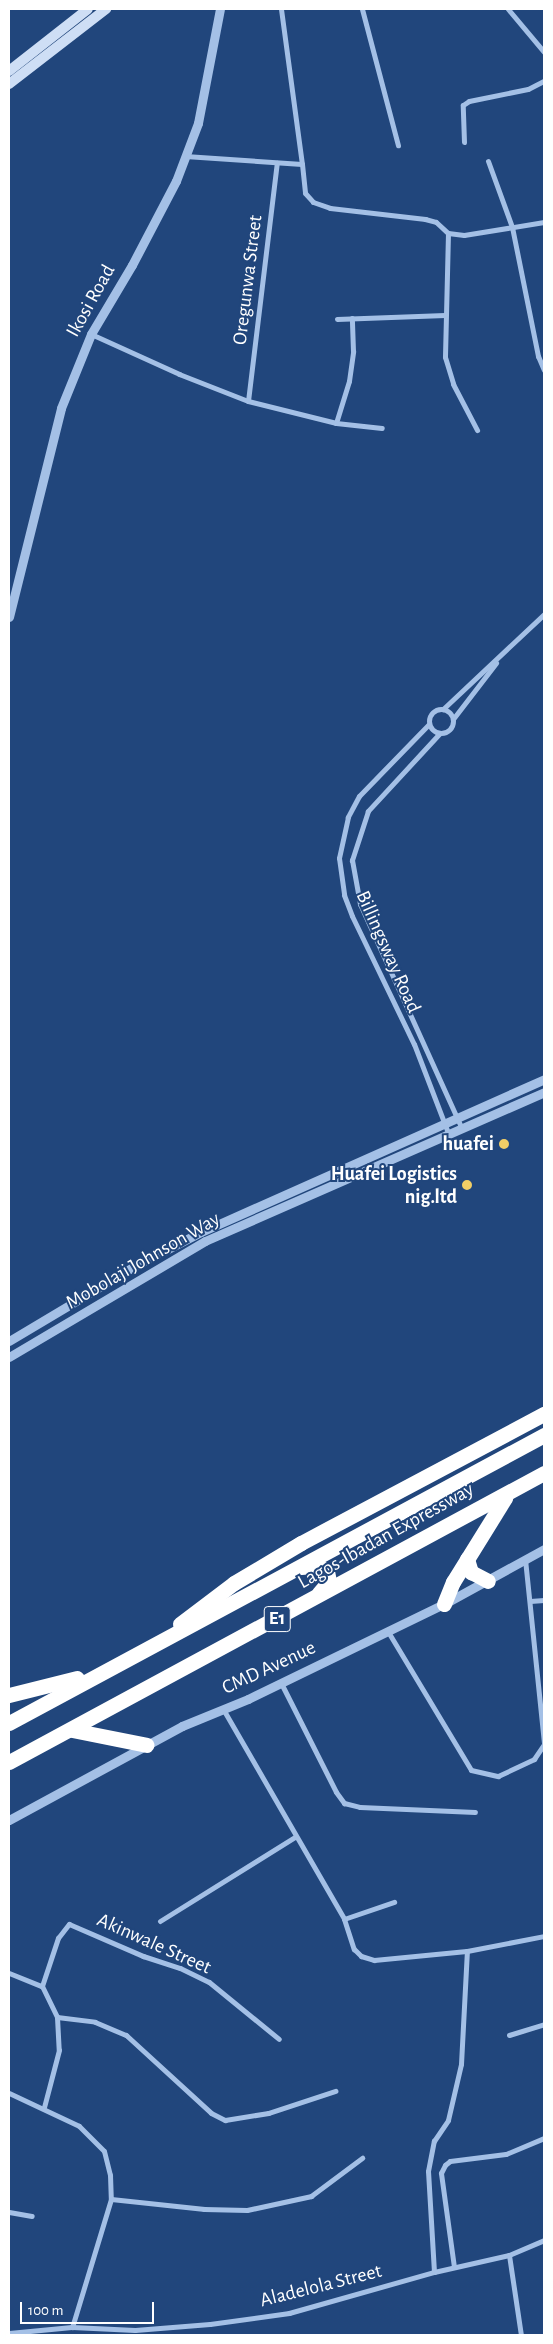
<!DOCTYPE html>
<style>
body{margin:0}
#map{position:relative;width:553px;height:2344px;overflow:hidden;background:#21467c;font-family:"Alegreya Sans",sans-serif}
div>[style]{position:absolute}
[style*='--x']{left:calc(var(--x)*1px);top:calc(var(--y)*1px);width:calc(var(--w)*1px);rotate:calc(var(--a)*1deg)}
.minor>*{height:5px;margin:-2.5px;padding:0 2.5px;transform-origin:2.5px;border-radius:2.5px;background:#a4c0e6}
.minor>.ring{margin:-2.5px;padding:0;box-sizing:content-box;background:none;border:5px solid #a4c0e6;border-radius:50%}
.tertiary>*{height:9px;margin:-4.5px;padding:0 4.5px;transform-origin:4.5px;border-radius:4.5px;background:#a4c0e6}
.secondary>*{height:10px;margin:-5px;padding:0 5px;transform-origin:5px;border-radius:5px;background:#cedef5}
.motorway>*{height:15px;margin:-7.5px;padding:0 7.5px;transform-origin:7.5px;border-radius:7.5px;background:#fff}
.dots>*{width:14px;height:14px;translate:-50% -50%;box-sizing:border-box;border:2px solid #21467c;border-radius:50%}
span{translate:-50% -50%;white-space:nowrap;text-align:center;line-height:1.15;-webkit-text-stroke:4px #21467c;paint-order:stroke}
.shield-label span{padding:1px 4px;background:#21467c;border:1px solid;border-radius:4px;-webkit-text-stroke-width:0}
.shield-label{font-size:19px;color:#fff;font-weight:700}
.street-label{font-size:20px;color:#fff}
.poi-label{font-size:20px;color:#fff;font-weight:700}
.right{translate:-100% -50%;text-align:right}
.frame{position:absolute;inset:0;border:10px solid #fff;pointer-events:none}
.scale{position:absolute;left:20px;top:2302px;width:134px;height:22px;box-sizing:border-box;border:2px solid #fff;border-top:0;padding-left:6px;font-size:15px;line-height:18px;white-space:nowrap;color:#fff;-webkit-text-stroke:4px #21467c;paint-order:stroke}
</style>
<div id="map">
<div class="minor">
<div style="--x:281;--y:9;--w:156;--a:82.3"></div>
<div style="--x:362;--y:9;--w:141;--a:75.2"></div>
<div style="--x:508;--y:9;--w:56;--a:50.1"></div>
<div style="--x:464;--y:142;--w:37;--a:-92"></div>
<div style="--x:463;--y:105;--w:7;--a:-34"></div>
<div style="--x:469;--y:101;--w:60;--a:-11.5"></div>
<div style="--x:528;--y:89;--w:18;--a:-27"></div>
<div style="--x:185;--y:156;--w:117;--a:3.9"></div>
<div style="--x:302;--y:164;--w:29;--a:84"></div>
<div style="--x:305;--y:193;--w:12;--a:48"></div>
<div style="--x:313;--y:202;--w:18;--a:19"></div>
<div style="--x:330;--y:208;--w:96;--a:6.6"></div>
<div style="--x:425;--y:219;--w:11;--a:15"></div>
<div style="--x:436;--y:222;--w:16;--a:43"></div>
<div style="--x:448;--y:233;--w:16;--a:7"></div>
<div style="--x:464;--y:235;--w:81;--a:-9.2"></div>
<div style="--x:488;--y:161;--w:70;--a:70"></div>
<div style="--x:512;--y:227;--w:132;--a:78.6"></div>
<div style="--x:538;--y:356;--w:15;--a:67"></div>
<div style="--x:448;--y:233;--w:124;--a:91.4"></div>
<div style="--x:445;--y:357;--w:28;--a:73"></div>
<div style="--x:453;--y:384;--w:52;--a:62.4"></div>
<div style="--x:337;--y:319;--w:108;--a:-2.1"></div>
<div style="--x:91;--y:334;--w:97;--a:24.4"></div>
<div style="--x:179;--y:374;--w:74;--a:21.4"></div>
<div style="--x:248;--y:401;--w:91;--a:14"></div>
<div style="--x:336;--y:423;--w:46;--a:6.2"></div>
<div style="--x:248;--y:401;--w:240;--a:-83.1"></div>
<div style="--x:336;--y:423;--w:44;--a:-72.8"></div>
<div style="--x:349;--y:381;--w:30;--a:-82"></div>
<div style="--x:353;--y:351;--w:33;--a:-92"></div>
<div class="ring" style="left:429px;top:709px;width:19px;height:19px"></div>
<div style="--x:443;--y:709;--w:139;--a:-43.2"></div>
<div style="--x:453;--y:719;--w:71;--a:-52.5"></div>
<div style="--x:429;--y:724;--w:100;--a:134.2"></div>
<div style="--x:359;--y:796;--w:24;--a:118"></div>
<div style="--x:348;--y:817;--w:42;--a:102.4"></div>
<div style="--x:339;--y:858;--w:37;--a:82"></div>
<div style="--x:344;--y:895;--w:22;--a:69"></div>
<div style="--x:352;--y:916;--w:142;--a:64.2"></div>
<div style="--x:414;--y:1044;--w:97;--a:69"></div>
<div style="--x:439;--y:734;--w:105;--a:132.7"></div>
<div style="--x:368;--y:811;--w:52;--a:108.1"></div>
<div style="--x:352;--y:860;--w:45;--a:79.7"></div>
<div style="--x:360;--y:904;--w:247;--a:65.6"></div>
<div style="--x:525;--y:1559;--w:186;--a:84.1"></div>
<div style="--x:530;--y:1601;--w:14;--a:-4"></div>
<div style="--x:387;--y:1630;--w:163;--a:59"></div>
<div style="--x:471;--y:1770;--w:28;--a:13"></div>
<div style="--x:498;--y:1776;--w:40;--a:-25"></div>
<div style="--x:534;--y:1759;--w:18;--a:-56"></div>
<div style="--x:281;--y:1683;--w:122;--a:63.2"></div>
<div style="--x:336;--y:1792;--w:14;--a:54"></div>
<div style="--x:344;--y:1803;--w:16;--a:14"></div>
<div style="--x:360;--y:1807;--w:115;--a:2.5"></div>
<div style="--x:223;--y:1709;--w:242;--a:60"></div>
<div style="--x:344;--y:1919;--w:32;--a:72"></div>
<div style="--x:354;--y:1949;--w:10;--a:45"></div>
<div style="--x:361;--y:1956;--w:14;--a:17"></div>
<div style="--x:374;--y:1960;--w:93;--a:-5.5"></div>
<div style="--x:467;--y:1951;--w:78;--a:-11"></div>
<div style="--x:344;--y:1919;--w:53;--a:-18.8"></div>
<div style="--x:160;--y:1921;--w:159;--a:-31.9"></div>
<div style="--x:9;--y:1973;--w:35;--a:22"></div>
<div style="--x:42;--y:1986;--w:34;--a:64"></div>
<div style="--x:57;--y:2017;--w:33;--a:87"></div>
<div style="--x:59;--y:2050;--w:59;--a:104.7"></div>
<div style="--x:42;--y:1986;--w:51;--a:-71.6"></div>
<div style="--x:58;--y:1938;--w:18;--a:-52"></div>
<div style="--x:69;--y:1924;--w:81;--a:23.4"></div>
<div style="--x:143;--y:1956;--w:39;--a:18"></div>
<div style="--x:180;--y:1968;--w:32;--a:26"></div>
<div style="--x:209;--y:1982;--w:90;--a:39.2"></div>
<div style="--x:57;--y:2017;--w:38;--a:7"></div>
<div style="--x:95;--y:2022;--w:34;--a:23"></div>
<div style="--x:126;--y:2035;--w:115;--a:42.5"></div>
<div style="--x:211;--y:2113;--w:16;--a:27"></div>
<div style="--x:225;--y:2120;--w:44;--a:-9.2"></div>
<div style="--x:268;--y:2113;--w:71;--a:-18.2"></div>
<div style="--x:509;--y:2035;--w:37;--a:-17"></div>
<div style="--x:9;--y:2093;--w:77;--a:25.2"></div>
<div style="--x:79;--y:2126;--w:35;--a:45"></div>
<div style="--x:104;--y:2151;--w:25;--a:76"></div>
<div style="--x:110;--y:2175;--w:24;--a:88"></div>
<div style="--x:111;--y:2199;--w:134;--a:106.9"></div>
<div style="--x:111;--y:2199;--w:94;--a:6.1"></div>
<div style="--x:204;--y:2209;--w:43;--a:1.3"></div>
<div style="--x:247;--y:2210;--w:66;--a:-12.3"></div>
<div style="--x:311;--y:2196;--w:64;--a:-36.7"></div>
<div style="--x:9;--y:2212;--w:23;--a:10"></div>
<div style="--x:509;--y:2255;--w:81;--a:81.5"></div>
<div style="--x:454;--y:2267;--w:95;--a:-97.9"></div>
<div style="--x:441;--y:2173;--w:9;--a:-63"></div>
<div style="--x:445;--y:2165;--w:6;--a:-39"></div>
<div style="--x:450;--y:2161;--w:56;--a:-7.1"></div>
<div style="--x:506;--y:2154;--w:41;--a:-22.8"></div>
<div style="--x:434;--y:2272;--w:101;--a:-93.4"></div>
<div style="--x:428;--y:2171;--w:31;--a:-79"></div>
<div style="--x:434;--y:2141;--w:25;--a:-56"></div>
<div style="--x:448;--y:2120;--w:57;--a:-76.9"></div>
<div style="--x:461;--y:2064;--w:113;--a:-87"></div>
<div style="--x:9;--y:2333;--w:63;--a:-5.4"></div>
<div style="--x:72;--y:2327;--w:63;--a:2.7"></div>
<div style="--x:135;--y:2330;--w:75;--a:-4.6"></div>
<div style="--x:210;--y:2324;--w:80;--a:-7.9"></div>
<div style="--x:289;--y:2313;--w:151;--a:-15.8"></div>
<div style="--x:434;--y:2272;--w:77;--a:-12.8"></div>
<div style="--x:509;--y:2255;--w:38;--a:-23"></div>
</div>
<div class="tertiary">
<div style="--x:9;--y:617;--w:215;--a:-76"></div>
<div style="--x:61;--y:408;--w:80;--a:-67.9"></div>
<div style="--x:91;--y:334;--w:80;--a:-59.3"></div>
<div style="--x:132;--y:265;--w:95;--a:-62.4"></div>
<div style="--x:176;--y:181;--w:62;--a:-69.2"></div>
<div style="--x:198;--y:123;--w:116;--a:-79.1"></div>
<div style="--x:9;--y:1341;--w:147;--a:-30.8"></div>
<div style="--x:135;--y:1266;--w:74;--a:-27.3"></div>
<div style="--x:201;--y:1232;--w:376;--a:-24"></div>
<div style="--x:9;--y:1357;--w:228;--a:-30.6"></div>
<div style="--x:205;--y:1241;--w:370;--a:-23.7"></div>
<div style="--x:9;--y:1820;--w:197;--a:-28.5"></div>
<div style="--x:182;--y:1726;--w:71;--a:-22.2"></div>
<div style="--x:248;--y:1699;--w:218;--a:-25.9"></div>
<div style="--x:444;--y:1604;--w:114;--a:-28.8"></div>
</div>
<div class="secondary">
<div style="--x:9;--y:71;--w:100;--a:-38.1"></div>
<div style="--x:9;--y:84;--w:123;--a:-37.7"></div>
</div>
<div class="motorway">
<div style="--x:467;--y:1559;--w:14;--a:73"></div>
<div style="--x:471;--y:1572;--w:19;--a:28"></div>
<div style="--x:301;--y:1567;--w:16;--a:-4"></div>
<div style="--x:317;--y:1566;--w:11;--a:27"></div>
<div style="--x:327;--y:1571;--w:10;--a:79"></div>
<div style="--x:329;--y:1581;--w:16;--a:130"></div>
<div style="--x:444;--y:1604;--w:24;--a:-68"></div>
<div style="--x:453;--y:1582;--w:99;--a:-58.2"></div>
<div style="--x:180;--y:1624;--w:68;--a:-37.2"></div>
<div style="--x:234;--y:1583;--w:78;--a:-30.8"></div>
<div style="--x:301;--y:1543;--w:275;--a:-28"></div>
<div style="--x:9;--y:1695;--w:70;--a:-14"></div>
<div style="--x:9;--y:1723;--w:608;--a:-28.29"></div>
<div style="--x:72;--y:1730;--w:76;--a:11.3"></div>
<div style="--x:9;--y:1762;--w:608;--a:-28.38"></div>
</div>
<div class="dots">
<div style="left:504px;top:1144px;background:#f2ce66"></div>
<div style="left:467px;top:1185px;background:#f2ce66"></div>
</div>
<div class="shield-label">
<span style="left:277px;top:1619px">E1</span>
</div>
<div class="street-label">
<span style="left:248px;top:280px;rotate:-83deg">Oregunwa Street</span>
<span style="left:91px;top:301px;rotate:-61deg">Ikosi Road</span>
<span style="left:388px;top:952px;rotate:66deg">Billingsway Road</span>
<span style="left:143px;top:1261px;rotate:-30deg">Mobolaji Johnson Way</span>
<span style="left:386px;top:1536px;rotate:-29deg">Lagos-Ibadan Expressway</span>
<span style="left:269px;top:1668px;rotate:-25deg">CMD Avenue</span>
<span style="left:154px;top:1944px;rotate:24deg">Akinwale Street</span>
<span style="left:321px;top:2286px;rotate:-14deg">Aladelola Street</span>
</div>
<div class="poi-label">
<span class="right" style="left:494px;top:1144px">huafei</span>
<span class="right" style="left:457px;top:1186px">Huafei Logistics<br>nig.ltd</span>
</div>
<div class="frame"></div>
<div class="scale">100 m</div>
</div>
